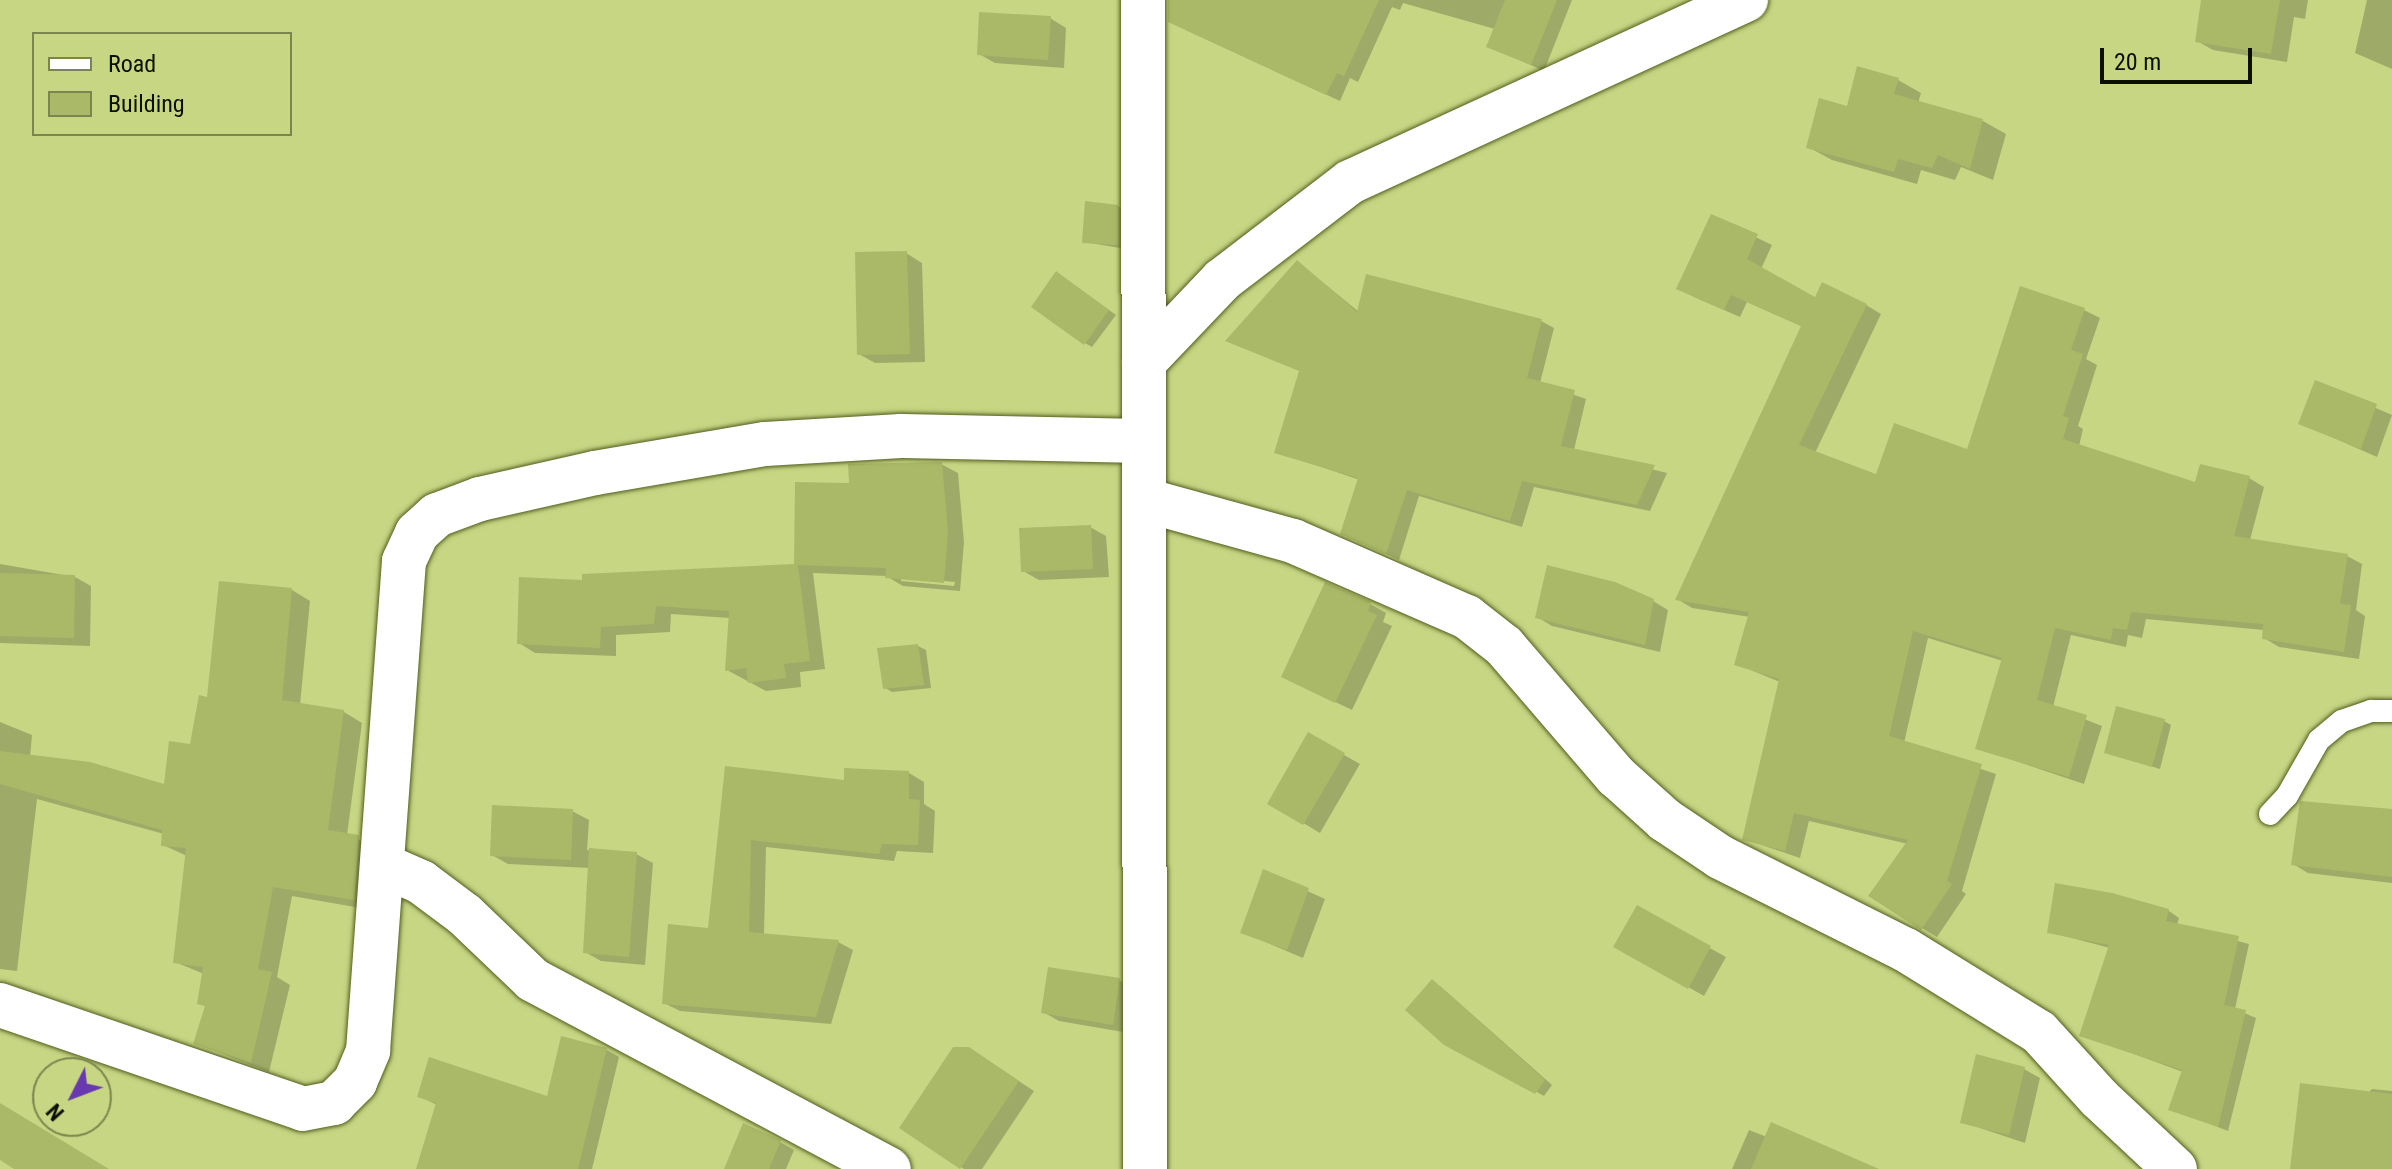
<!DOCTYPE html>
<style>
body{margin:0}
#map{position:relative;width:2392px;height:1169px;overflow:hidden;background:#c6d683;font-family:"Roboto Condensed",sans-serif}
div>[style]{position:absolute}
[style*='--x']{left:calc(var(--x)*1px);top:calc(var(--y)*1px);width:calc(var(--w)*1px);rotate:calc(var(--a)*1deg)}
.shadow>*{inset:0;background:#0003}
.building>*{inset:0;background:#aab968}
.roads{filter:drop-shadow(0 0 2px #535d1f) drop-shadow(0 0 2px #535d1f)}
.service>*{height:22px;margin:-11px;padding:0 11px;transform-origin:11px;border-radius:11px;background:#fff}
.minor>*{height:44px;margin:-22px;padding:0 22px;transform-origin:22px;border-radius:22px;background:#fff}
span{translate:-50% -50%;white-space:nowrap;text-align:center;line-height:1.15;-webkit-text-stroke:8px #c6d683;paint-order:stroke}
.legend{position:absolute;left:32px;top:32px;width:260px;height:104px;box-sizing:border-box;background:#c6d683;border:2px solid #7b864f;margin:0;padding:10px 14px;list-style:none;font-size:24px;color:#0b0f00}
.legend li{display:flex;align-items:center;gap:16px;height:40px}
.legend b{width:40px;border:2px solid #7b864f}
.north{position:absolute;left:32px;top:1057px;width:80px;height:80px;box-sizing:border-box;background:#c6d683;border:2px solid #7b864f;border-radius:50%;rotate:228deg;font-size:22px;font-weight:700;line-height:32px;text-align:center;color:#0b0f00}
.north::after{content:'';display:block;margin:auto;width:28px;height:36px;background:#6939b0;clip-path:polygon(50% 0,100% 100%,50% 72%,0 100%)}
.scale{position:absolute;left:2100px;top:48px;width:152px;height:36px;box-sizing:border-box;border:4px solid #0b0f00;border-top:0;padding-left:10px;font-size:24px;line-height:28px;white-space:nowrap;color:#0b0f00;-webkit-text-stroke:6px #c6d683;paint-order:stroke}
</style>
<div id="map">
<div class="shadow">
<div style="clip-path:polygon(1176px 0,1572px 0,1544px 71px,1488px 46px,1495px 29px,1403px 3px,1400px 10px,1392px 7px,1358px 82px,1350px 78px,1340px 101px,1186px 30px)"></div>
<div style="clip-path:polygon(2203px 0,2308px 0,2305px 19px,2294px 17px,2287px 62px,2213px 50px,2197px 41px)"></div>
<div style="clip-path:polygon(2367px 0,2392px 0,2392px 69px,2355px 53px)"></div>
<div style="clip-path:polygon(1050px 18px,1066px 28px,1064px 68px,995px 63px,979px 54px)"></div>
<div style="clip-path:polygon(1898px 80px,1921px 93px,1918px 103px,1983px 121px,2006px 134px,1993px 180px,1961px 167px,1955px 180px,1921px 170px,1917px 184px,1832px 160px,1808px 147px,1849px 109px)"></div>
<div style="clip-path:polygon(1118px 206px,1126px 211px,1126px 249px,1084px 242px)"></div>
<div style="clip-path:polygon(1712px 216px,1772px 245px,1761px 269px,1816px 300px,1866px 305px,1881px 314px,1815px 453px,1878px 476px,1968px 452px,2021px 288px,2084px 310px,2100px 318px,2086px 359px,2097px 365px,2078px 426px,2083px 429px,2079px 446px,2197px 485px,2249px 478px,2264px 487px,2250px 540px,2347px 556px,2362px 564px,2356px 610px,2365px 616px,2359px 659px,2279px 647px,2264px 638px,2264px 630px,2146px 619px,2142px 638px,2128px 635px,2126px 647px,2071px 635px,2053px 707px,2102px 726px,2084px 784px,1977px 748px,2003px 661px,1928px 638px,1904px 743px,1996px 774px,1962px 891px,1966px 894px,1937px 937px,1922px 928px,1908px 844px,1809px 821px,1800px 858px,1744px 839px,1780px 682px,1736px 664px,1750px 617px,1692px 608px,1677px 599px,1803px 327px,1747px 302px,1740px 317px,1694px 297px)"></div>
<div style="clip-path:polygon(906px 253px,922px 263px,925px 362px,875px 363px,859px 354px)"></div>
<div style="clip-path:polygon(1298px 262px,1359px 312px,1541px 321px,1554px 328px,1540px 383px,1586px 399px,1574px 450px,1667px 473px,1650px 511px,1534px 487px,1522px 527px,1419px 496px,1399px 560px,1343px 533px,1360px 480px,1277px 452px,1301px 372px)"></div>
<div style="clip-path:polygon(1064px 278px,1116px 315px,1092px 347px,1085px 343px)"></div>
<div style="clip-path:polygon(2316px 382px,2392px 415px,2377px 457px,2300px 423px)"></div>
<div style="clip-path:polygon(evenodd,941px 464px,958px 473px,964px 542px,960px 591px,903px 586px,886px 576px,813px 573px,825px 669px,800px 672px,801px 687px,766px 691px,727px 670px,730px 618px,671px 614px,670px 632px,616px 635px,616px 656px,535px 653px,519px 643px,584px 582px,796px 566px,851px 485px,941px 464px,901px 577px,955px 582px,954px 586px,901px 581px,901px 577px)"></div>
<div style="clip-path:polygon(1090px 527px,1106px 536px,1109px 577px,1039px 580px,1023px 571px)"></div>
<div style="clip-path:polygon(0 564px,75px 577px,91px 586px,90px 646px,0 643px)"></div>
<div style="clip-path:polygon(221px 583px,292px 590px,310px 601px,300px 705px,344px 712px,362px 723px,347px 835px,377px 847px,372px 910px,292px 896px,277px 977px,290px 985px,269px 1072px,195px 1043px,207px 1007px,199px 1003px,204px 974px,175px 962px,187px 856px,163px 845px,164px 834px,37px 799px,17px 971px,0 969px,0 722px,32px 735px,30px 757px,165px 786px,191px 746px,209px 699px)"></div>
<div style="clip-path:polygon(1653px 601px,1668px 610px,1660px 652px,1552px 626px,1537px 617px)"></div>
<div style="clip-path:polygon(1370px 604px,1386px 613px,1383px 622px,1392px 626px,1352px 710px,1300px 685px)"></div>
<div style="clip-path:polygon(918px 646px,926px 650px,931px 688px,892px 692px,884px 687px)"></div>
<div style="clip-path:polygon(2164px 721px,2171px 725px,2160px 769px,2106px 752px)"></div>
<div style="clip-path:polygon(1309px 735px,1360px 764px,1320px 833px,1270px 803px)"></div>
<div style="clip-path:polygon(727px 768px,845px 782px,909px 773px,924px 782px,924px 804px,935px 811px,933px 853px,897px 851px,894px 861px,766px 847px,764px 935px,838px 942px,853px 950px,831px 1024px,680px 1011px,664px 1003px,710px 930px)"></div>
<div style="clip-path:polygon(2301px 803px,2392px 811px,2392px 883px,2308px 873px,2293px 864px)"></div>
<div style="clip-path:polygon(572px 811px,589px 820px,587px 850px,636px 854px,653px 863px,645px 965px,601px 961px,585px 952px,590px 868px,508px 864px,492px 855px)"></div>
<div style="clip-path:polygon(1265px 872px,1325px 899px,1303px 958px,1242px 932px)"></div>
<div style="clip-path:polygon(2112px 894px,2169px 911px,2179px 918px,2177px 925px,2249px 944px,2235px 1009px,2256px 1018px,2228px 1131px,2171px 1109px,2183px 1072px,2082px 1035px,2110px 948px,2049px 932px)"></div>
<div style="clip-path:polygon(1637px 908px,1726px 957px,1704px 996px,1616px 946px)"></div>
<div style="clip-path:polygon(1119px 980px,1135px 990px,1129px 1033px,1059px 1021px,1043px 1012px)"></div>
<div style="clip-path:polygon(1440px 986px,1552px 1085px,1544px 1096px,1440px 1038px)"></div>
<div style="clip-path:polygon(607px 1050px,619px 1057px,592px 1169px,419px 1169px,437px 1105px,419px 1096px,548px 1098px)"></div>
<div style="clip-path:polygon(985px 1059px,1034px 1091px,982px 1169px,964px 1169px,902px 1127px)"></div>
<div style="clip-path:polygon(2024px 1069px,2040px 1078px,2025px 1143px,1962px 1122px)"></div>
<div style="clip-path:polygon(2372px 1089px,2392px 1091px,2392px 1169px,2292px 1169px)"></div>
<div style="clip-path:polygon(1749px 1130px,1767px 1137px,1869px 1169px,1732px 1169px)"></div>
<div style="clip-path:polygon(780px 1142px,794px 1150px,786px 1169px,727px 1169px)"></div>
</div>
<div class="building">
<div style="clip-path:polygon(1168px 0,1379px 0,1344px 76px,1337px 73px,1326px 95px,1168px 22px)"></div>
<div style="clip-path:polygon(1505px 0,1557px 0,1531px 65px,1486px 47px)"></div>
<div style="clip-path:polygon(2201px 0,2280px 0,2271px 54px,2195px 42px)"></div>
<div style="clip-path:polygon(979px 12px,1051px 16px,1048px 60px,977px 55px)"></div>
<div style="clip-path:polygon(1857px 66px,1899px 78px,1894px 94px,1983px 119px,1970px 169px,1938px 155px,1932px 168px,1898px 159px,1894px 172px,1806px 148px,1819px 98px,1847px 106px)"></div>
<div style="clip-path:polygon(1085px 201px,1118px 205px,1118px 245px,1082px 243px)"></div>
<div style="clip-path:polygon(1711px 214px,1758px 234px,1747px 259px,1815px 297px,1822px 282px,1867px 304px,1799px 445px,1876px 474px,1894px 423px,1967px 449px,2020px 286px,2085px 308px,2071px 350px,2083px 354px,2063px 416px,2069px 418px,2063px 439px,2195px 482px,2200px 464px,2250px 476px,2234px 536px,2348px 554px,2340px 604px,2351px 605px,2344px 652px,2262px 639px,2263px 624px,2131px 612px,2127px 630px,2113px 628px,2111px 640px,2055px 628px,2037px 700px,2087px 715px,2069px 777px,1975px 749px,2002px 658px,1913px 631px,1889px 736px,1982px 764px,1947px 881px,1952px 884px,1921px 930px,1868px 896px,1908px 840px,1794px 813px,1785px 851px,1742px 840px,1779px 679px,1734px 665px,1749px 612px,1675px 600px,1801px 326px,1731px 295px,1724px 310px,1676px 289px)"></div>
<div style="clip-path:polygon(907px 251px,910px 354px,857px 355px,855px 252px)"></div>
<div style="clip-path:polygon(1297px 260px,1357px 312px,1366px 274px,1542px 319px,1527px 378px,1575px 390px,1561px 446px,1655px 465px,1637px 505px,1522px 481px,1510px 521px,1407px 490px,1386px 554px,1340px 534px,1358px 478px,1274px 453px,1299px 371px,1225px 341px)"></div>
<div style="clip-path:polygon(1056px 271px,1109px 310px,1084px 345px,1031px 307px)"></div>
<div style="clip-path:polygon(2315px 380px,2377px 404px,2361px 449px,2298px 424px)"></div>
<div style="clip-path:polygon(942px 462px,948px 532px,944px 583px,885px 578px,886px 568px,798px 565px,810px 661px,784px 664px,786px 678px,748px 683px,746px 668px,725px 671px,729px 611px,656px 606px,654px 624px,601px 627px,600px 648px,517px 644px,519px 577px,582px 580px,582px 574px,794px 564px,795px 482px,849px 483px,848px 464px)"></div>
<div style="clip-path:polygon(1091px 525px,1093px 569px,1021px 572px,1019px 528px)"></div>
<div style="clip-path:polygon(1547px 565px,1615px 582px,1654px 599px,1645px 645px,1535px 618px)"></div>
<div style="clip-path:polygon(0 573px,75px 575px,74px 638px,0 636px)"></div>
<div style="clip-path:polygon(219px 581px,292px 588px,282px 700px,344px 710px,328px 830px,359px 835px,354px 900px,273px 887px,258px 969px,272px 972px,251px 1063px,193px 1044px,205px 1006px,197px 1004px,203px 967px,173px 963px,186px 848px,161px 846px,162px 830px,0 784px,0 751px,90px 762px,164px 784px,169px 741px,190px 744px,199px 695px,207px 697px)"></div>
<div style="clip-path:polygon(1325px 582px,1371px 602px,1368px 611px,1377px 615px,1335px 703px,1281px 677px)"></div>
<div style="clip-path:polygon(918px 644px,924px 685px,883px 689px,877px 648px)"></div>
<div style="clip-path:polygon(2116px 706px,2165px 719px,2152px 767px,2104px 753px)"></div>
<div style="clip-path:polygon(1308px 732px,1345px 753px,1303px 825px,1267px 804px)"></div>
<div style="clip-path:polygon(725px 766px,844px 780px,844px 768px,909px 771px,909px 799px,920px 800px,918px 845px,882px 844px,879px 854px,751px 840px,749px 932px,839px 940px,816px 1017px,662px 1004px,668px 924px,708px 928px)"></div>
<div style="clip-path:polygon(2300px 801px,2392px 809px,2392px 877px,2291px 865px)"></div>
<div style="clip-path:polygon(492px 805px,573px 809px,571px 860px,490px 856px)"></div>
<div style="clip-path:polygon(589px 848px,637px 852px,629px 957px,583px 953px)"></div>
<div style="clip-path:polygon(1263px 869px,1309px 888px,1287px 950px,1240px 933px)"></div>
<div style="clip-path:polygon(2055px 883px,2112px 893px,2169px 909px,2166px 921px,2239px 936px,2224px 1005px,2246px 1010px,2218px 1127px,2168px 1110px,2182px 1070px,2079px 1036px,2109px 945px,2047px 933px)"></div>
<div style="clip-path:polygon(1637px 905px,1711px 946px,1688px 989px,1613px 947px)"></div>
<div style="clip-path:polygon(1048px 967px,1120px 978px,1113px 1025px,1041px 1013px)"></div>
<div style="clip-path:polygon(1432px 979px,1545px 1080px,1535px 1094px,1444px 1045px,1405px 1010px)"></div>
<div style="clip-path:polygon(561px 1036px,607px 1048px,578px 1169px,416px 1169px,436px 1103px,417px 1097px,429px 1057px,547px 1096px)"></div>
<div style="clip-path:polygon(953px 1047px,969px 1047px,1019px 1081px,960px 1169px,899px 1128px)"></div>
<div style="clip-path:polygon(1976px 1054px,2025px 1067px,2009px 1135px,1960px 1123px)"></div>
<div style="clip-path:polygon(2300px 1083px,2392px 1094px,2392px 1169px,2290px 1169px)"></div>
<div style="clip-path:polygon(0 1103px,109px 1169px,14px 1169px,0 1160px)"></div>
<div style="clip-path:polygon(1771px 1122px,1879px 1169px,1751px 1169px)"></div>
<div style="clip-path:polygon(743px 1123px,781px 1140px,769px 1169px,724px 1169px)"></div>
</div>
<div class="roads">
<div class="service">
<div style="--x:2270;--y:814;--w:25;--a:-47"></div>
<div style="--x:2287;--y:796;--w:64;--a:-60.3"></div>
<div style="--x:2319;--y:740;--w:30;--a:-40"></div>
<div style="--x:2342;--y:721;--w:31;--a:-19"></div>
<div style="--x:2371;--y:711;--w:21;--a:0"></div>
</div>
<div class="minor">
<div style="--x:1143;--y:0;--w:1169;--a:89.9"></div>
<div style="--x:1144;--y:362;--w:113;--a:-46.4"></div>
<div style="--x:1222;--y:280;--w:161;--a:-37.4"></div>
<div style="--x:1350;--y:182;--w:436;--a:-24.7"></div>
<div style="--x:1145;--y:500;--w:154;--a:15.5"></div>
<div style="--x:1293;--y:541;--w:190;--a:23.6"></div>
<div style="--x:1467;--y:617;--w:47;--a:38.1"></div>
<div style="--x:1504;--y:646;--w:172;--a:49.3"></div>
<div style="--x:1616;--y:776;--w:66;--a:41.9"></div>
<div style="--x:1665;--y:820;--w:66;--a:33.9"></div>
<div style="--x:1720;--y:857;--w:208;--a:26.6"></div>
<div style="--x:1906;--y:950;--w:156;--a:31.7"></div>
<div style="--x:2039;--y:1032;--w:89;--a:47.7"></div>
<div style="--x:2099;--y:1098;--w:104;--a:43.1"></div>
<div style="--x:382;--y:865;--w:43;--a:23.6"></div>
<div style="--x:421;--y:882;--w:54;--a:36.7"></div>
<div style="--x:464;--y:914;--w:95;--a:43.7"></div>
<div style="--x:533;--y:980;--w:403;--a:28"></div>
<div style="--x:0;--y:1005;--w:320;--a:18.9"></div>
<div style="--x:303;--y:1109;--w:32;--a:-11"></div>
<div style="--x:334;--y:1103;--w:30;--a:-45"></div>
<div style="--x:355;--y:1082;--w:34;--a:-67"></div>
<div style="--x:368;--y:1051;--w:491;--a:-85.8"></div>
<div style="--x:404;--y:561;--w:31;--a:-65"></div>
<div style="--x:417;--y:533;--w:27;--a:-42"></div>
<div style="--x:437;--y:515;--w:46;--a:-20.4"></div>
<div style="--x:480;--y:499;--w:118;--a:-12.7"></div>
<div style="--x:595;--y:473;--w:172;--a:-9.7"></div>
<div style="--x:765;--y:444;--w:136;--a:-3.4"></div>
<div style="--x:901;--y:436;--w:243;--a:1.2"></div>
</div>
</div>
<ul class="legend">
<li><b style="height:10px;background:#fff"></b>Road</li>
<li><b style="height:22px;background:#aab968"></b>Building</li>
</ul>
<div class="north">N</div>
<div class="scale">20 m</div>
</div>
